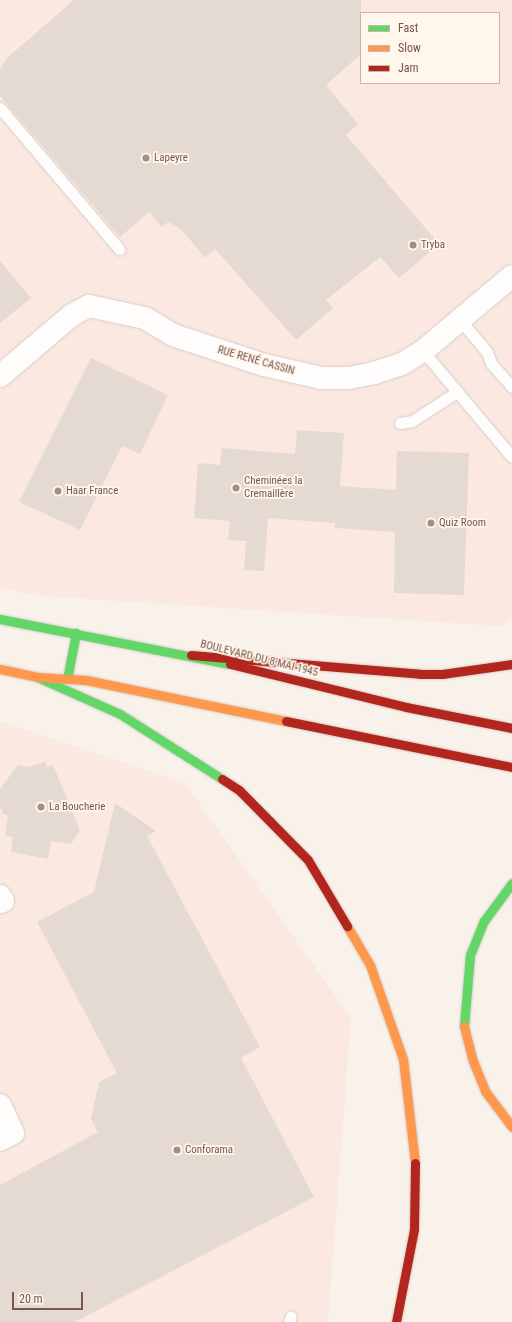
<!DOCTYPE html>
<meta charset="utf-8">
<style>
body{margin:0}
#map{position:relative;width:512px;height:1322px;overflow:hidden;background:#f8f2eb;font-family:"Roboto Condensed",sans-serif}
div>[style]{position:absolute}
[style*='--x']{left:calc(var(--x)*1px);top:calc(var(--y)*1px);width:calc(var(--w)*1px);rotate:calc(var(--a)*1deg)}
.commercial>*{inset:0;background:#fbe8e1}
.building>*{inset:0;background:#e5dad2}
.roads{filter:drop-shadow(0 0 1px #d6cdc7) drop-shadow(0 0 1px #d6cdc7)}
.lane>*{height:11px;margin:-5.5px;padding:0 5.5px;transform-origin:5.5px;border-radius:5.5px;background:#fefdfc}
.street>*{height:22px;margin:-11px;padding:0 11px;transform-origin:11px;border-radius:11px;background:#fefdfc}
.fast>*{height:9px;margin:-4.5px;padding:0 4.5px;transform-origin:4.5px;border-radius:4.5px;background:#63d668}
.slow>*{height:9px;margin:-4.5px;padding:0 4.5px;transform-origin:4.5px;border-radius:4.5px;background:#ff974d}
.jam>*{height:9px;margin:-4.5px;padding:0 4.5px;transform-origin:4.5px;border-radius:4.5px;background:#b3261e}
.dots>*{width:11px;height:11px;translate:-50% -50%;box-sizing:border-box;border:2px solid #fff6ec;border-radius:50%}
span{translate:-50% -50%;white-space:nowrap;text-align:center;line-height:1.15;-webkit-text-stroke:3.5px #fff6ec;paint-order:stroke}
.poi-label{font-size:11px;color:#785648}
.left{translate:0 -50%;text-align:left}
.street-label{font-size:11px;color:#785648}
.legend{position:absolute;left:360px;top:12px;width:140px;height:72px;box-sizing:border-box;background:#fff6ec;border:1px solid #c9b6aa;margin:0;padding:5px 7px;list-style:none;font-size:12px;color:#785648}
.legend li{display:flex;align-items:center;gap:8px;height:20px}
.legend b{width:20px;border:1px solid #c9b6aa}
.scale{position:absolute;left:12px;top:1292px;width:71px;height:18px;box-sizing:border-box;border:2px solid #785648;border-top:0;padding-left:5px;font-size:12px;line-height:14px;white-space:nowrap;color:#785648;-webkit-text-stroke:3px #fff6ec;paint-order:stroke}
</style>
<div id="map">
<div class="commercial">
<div style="clip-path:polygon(evenodd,0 0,512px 0,512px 618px,500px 626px,42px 596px,0 588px,0 0,361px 13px,499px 13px,499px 83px,361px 83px,361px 13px)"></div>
<div style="clip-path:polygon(0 721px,185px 783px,351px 1018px,328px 1322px,0 1322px)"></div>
</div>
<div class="building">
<div style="clip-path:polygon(74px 0,361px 0,361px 54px,326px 85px,358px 124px,346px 135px,439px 244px,399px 278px,380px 257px,326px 300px,333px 308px,296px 340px,215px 249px,205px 258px,182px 230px,168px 222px,162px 227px,149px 212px,120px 237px,0 96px,0 69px,7px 58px)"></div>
<div style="clip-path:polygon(0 261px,31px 298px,0 323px)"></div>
<div style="clip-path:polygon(91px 358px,168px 395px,140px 454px,122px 446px,80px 530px,19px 502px)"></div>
<div style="clip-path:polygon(297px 430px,344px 433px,340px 486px,396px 490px,397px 451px,469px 453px,464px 595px,394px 593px,395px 532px,335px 528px,335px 523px,268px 518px,264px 571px,244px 570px,246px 541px,228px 540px,230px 521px,194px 518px,198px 463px,220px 465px,222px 448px,295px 454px)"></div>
<div style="clip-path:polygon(45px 762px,47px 767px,53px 765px,80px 830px,71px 844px,51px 841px,48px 859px,11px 852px,13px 837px,5px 836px,8px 815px,3px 814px,0 807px,0 789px,18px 765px,27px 767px)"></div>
<div style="clip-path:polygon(115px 803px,156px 831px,147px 836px,260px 1047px,241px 1058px,314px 1197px,75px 1322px,0 1322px,0 1185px,98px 1132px,91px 1119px,99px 1082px,117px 1073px,37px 922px,94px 892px)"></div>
</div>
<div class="roads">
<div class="lane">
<div style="--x:0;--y:108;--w:185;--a:49.8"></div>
<div style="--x:460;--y:320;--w:42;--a:49.8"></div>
<div style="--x:487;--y:352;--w:12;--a:70"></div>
<div style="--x:491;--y:363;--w:32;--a:49"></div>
<div style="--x:423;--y:351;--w:138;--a:50"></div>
<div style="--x:400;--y:423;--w:12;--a:-9"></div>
<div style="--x:412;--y:421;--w:54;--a:-32.8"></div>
<div style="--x:289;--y:1322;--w:6;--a:-72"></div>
</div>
<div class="street">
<div style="--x:0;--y:376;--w:94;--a:-40.3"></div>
<div style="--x:72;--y:315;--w:19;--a:-28"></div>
<div style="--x:89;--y:306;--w:57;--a:12.1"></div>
<div style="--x:145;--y:318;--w:33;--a:31"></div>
<div style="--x:173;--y:335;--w:96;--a:18.2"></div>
<div style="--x:264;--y:365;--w:58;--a:12.8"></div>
<div style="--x:321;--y:378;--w:28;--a:0"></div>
<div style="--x:349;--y:378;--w:25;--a:-11"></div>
<div style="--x:374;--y:373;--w:29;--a:-18"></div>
<div style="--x:402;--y:364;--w:25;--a:-32"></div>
<div style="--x:423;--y:351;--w:116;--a:-40.1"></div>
<div style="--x:0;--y:896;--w:6;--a:59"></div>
<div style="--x:3;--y:901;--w:3;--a:162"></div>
<div style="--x:0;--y:1105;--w:31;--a:65"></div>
<div style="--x:13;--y:1133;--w:15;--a:152"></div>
</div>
<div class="fast">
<div style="--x:0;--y:619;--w:234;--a:11.1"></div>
<div style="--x:37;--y:677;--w:91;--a:24"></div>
<div style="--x:120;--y:714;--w:121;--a:32.5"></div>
<div style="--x:67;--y:679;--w:47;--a:-78.9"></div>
<div style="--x:464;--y:1026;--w:71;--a:-85.2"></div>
<div style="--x:470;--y:955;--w:37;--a:-68"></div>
<div style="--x:484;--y:921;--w:47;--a:-53.6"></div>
</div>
<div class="slow">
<div style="--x:0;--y:669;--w:38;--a:12"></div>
<div style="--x:37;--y:677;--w:49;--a:3.5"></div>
<div style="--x:86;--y:680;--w:204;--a:11.6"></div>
<div style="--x:347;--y:926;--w:45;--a:59.5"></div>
<div style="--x:370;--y:965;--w:100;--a:70.7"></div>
<div style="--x:403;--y:1059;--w:105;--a:83.4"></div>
<div style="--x:464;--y:1026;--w:36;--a:76"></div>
<div style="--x:473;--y:1061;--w:32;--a:68"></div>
<div style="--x:485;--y:1091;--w:45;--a:53.1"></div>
</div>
<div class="jam">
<div style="--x:191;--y:655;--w:230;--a:4.7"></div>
<div style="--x:420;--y:674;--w:22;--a:0"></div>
<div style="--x:442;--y:674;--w:71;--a:-8.1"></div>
<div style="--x:230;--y:664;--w:181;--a:13.7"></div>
<div style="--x:406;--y:707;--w:108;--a:11.2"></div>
<div style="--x:286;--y:721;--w:231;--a:11.5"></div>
<div style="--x:222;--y:779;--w:20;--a:33"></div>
<div style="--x:239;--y:790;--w:98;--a:45.4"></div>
<div style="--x:308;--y:860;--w:77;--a:59.4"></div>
<div style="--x:396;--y:1322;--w:95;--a:-79"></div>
<div style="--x:414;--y:1229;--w:66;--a:-89.1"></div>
</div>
</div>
<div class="dots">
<div style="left:146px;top:158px;background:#a58d81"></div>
<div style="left:413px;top:245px;background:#a58d81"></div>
<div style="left:236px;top:488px;background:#a58d81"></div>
<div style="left:58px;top:491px;background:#a58d81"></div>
<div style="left:431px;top:523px;background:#a58d81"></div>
<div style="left:41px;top:807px;background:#a58d81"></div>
<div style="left:177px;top:1150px;background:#a58d81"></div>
</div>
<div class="poi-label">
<span class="left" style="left:154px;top:158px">Lapeyre</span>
<span class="left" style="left:421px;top:245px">Tryba</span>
<span class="left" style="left:244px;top:488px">Cheminées la<br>Cremaillère</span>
<span class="left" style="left:66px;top:491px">Haar France</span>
<span class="left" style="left:439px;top:523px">Quiz Room</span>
<span class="left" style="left:49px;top:807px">La Boucherie</span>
<span class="left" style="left:185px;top:1150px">Conforama</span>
</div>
<div class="street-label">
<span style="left:256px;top:361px;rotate:16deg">RUE RENÉ CASSIN</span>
<span style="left:259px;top:659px;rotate:14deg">BOULEVARD DU 8 MAI 1945</span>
</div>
<ul class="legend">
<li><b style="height:5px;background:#63d668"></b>Fast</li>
<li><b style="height:5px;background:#ff974d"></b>Slow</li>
<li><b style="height:5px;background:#b3261e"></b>Jam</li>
</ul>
<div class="scale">20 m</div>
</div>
